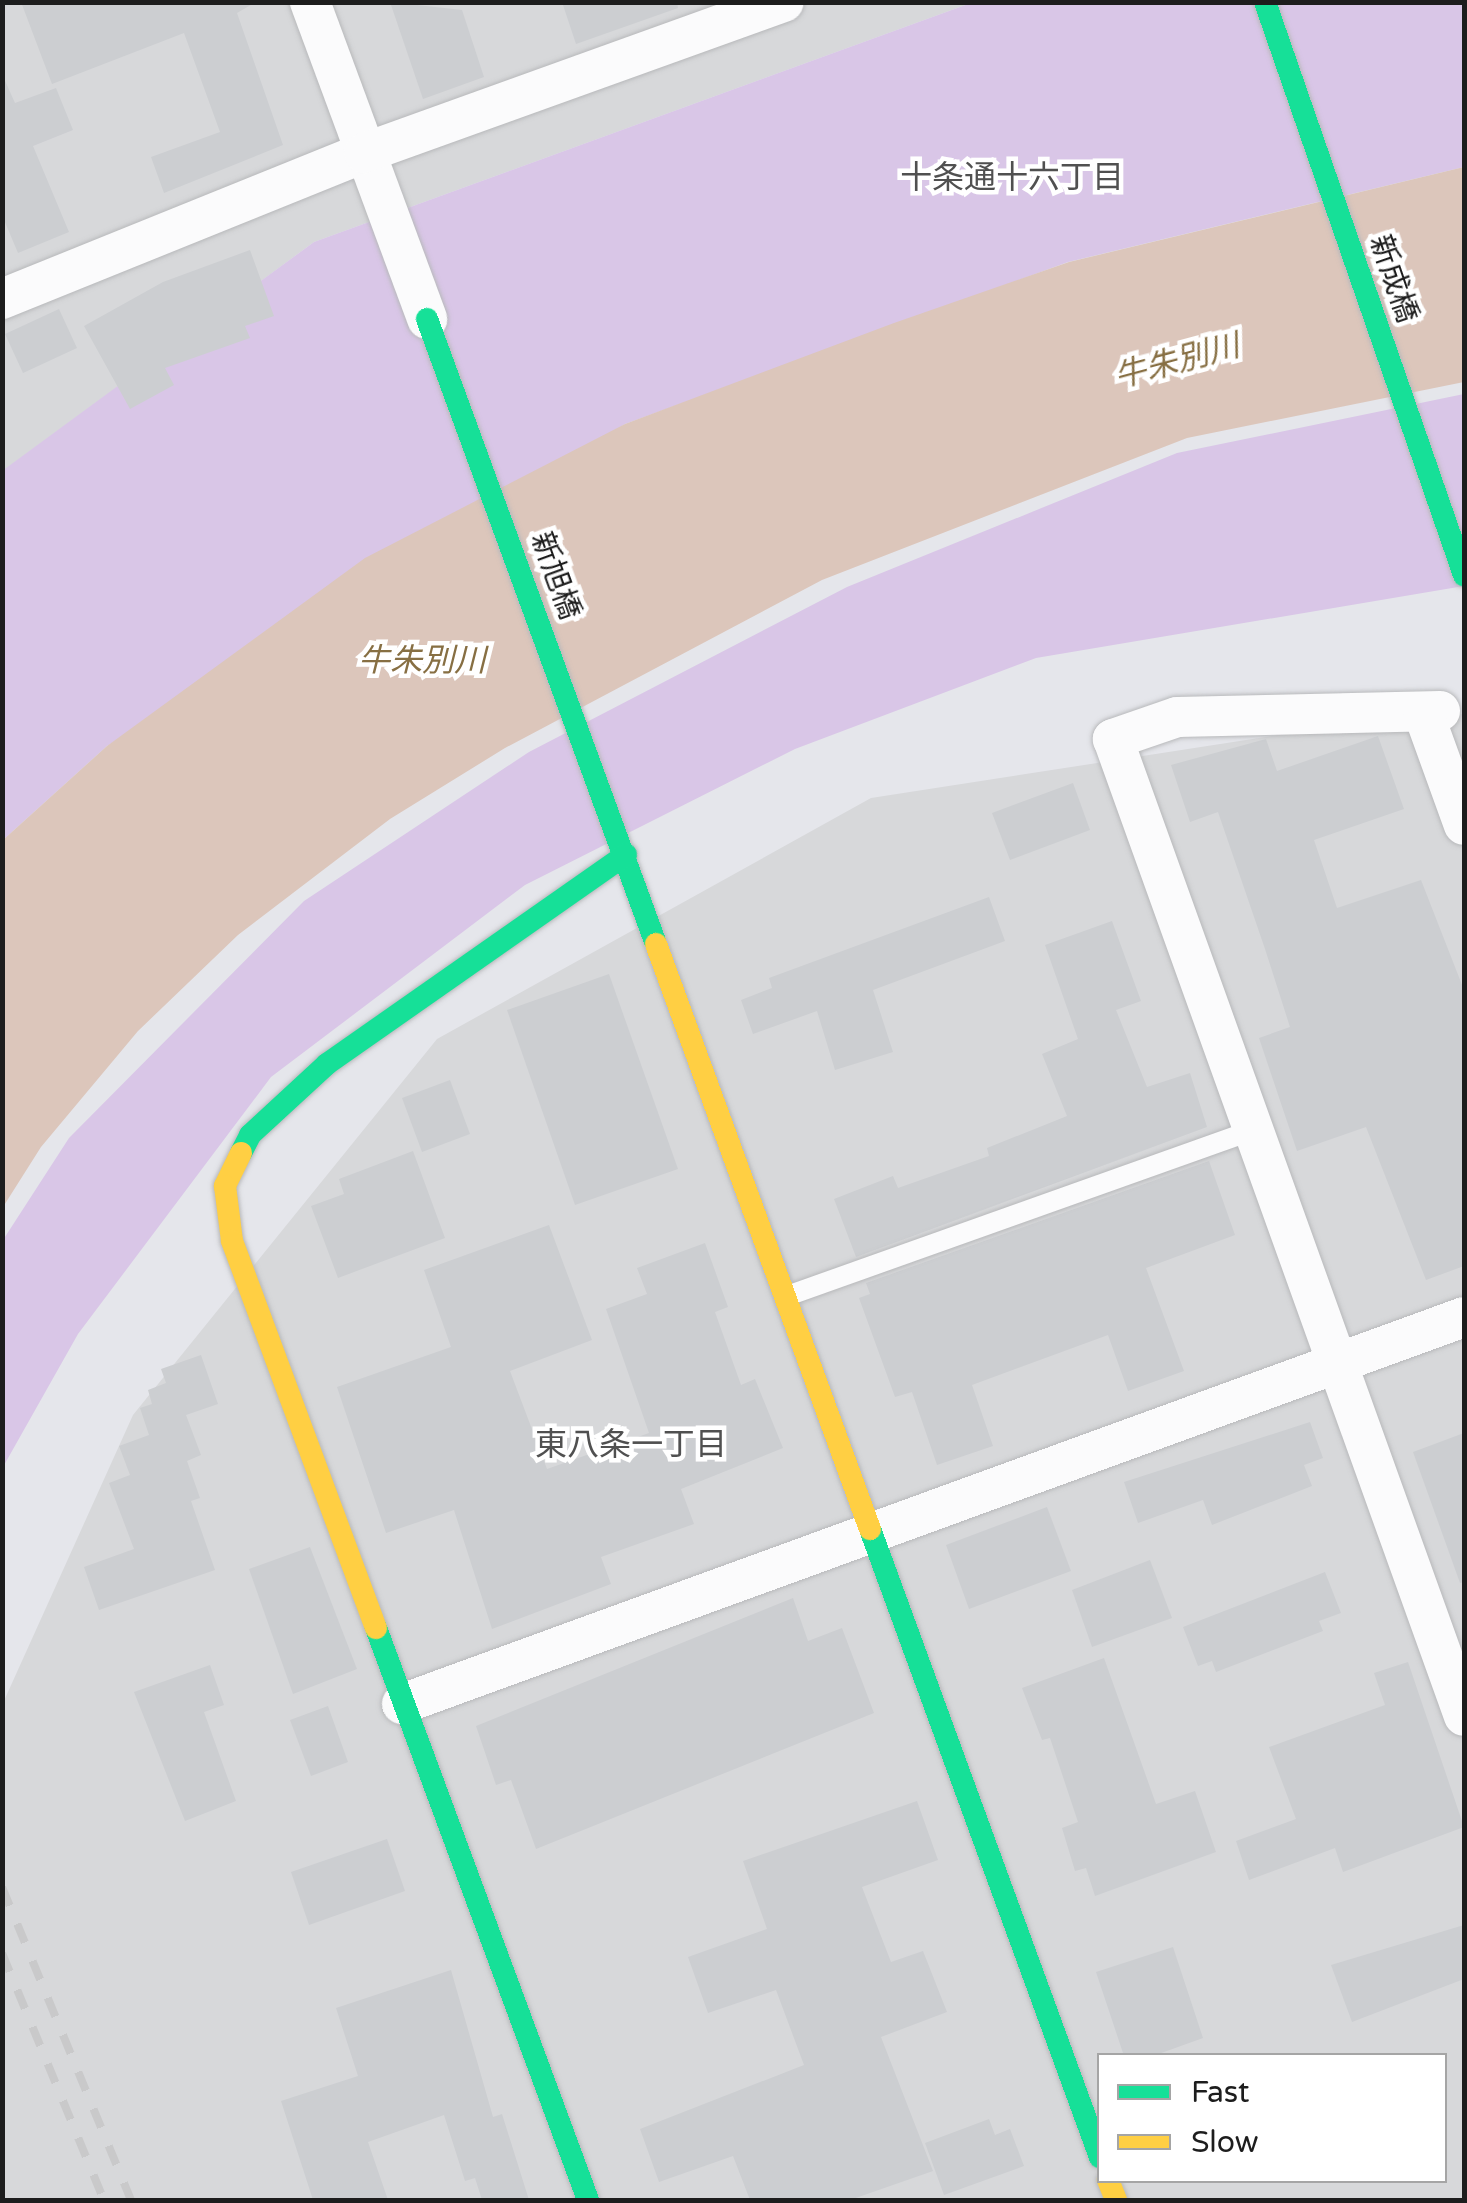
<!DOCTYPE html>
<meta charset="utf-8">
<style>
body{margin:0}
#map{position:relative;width:1467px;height:2203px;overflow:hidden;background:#e5e6eb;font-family:"Varela Round","Noto Sans JP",sans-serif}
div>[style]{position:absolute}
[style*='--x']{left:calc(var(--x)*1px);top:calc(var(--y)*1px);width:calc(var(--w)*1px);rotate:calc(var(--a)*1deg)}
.residential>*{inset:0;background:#d7d8da}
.grass>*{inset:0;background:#d9c6e7}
.water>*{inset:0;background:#dcc6bb}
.building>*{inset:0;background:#ccced1}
.roads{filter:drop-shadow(0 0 2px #b8b9bb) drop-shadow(0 0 2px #b8b9bb)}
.lane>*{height:20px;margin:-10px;padding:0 10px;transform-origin:10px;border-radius:10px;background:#fbfbfc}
.street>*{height:40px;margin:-20px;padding:0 20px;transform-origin:20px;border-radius:20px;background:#fbfbfc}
.fast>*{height:22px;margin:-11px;padding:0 11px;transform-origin:11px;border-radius:11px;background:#16e098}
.slow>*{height:22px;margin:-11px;padding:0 11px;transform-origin:11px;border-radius:11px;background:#ffcf43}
.rail>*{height:8px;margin-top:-4px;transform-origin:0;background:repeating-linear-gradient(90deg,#c9c9ca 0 20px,transparent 0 40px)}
span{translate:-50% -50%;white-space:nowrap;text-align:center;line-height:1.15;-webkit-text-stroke:9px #fff;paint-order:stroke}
.street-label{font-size:30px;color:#1d1d1d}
.neighbourhood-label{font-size:32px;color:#505050}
.water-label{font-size:32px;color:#876f43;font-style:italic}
.frame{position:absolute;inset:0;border:5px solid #1d1d1d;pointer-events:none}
.legend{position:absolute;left:1097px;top:2053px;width:350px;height:130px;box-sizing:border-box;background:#fff;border:2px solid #a5a5a5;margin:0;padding:12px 18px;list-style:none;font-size:30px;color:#1d1d1d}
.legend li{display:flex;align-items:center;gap:20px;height:50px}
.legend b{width:50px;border:2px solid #a5a5a5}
</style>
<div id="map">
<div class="residential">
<div style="clip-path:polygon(3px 3px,971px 3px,314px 242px,3px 471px)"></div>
<div style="clip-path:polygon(evenodd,1464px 714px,1464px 2200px,3px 2200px,3px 1703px,133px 1415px,437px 1039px,871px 798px,1343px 725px,1464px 714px,1100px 2056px,1444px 2056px,1444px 2180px,1100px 2180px,1100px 2056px)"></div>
</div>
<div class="grass">
<div style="clip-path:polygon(971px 3px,1464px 3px,1464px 167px,1068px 262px,625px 424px,107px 746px,3px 840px,2px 471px,314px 242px)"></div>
<div style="clip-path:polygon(1464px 394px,1464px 586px,1036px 658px,795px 749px,525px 885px,271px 1077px,78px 1334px,3px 1467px,3px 1240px,69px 1138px,304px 901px,529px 752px,847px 587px,1177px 453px)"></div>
</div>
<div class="water">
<div style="clip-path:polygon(1464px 167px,1464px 382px,1187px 438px,822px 580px,505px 748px,390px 819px,238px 935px,138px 1031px,41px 1147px,3px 1207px,3px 840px,107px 746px,365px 558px,625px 424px,894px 323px,1069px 262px)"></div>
</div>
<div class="building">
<div style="clip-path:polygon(21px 2px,256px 2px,237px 13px,283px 145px,164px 193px,151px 157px,220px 132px,184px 33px,52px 84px)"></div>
<div style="clip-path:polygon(390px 2px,462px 10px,484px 77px,423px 99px)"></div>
<div style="clip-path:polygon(562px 2px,677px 2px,678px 8px,576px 44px)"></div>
<div style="clip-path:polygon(2px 74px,15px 103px,56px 88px,73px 130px,33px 146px,69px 232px,18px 253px,2px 215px)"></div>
<div style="clip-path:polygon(250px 250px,274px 316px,245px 326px,250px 338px,165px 368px,174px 385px,130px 409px,84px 326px,163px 282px)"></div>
<div style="clip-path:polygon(59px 309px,77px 348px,23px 373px,5px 334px)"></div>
<div style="clip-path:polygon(1378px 736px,1404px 809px,1314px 840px,1337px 908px,1421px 880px,1464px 990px,1464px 1266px,1426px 1280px,1366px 1127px,1297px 1151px,1259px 1038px,1290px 1027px,1265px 949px,1218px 812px,1190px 822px,1171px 765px,1266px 739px,1277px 771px)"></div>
<div style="clip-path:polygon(1073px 783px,1090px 830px,1010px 860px,992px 813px)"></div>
<div style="clip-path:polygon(989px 897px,1005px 941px,873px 990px,893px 1052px,835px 1070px,817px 1011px,753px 1034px,741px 1000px,772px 988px,769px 978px)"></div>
<div style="clip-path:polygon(1112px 921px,1141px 1001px,1116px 1010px,1147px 1087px,1190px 1073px,1207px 1127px,856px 1257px,834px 1199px,893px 1176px,898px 1188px,989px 1156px,987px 1148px,1067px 1116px,1042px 1054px,1078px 1039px,1045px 945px)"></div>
<div style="clip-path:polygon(609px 974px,678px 1169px,575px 1205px,507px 1010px)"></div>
<div style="clip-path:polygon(450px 1080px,470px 1134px,422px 1152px,402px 1098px)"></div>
<div style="clip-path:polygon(413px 1151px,445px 1238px,338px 1278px,311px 1206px,344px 1194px,339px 1179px)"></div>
<div style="clip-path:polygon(1209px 1161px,1235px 1235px,1146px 1268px,1184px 1371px,1128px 1391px,1108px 1335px,972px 1385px,993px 1446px,937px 1465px,912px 1392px,895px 1397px,859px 1298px,870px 1294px,866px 1283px)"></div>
<div style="clip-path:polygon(549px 1225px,592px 1340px,510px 1371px,547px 1469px,649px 1433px,606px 1309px,647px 1294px,637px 1268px,705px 1243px,728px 1307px,715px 1312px,741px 1385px,755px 1379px,783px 1448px,681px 1489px,694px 1524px,601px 1557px,611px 1584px,492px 1629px,454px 1510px,386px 1533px,337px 1387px,451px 1347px,424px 1270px)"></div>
<div style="clip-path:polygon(201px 1355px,218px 1404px,186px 1415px,201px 1455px,187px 1461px,200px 1498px,191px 1501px,215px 1570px,99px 1610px,84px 1567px,134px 1549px,109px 1483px,130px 1475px,119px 1446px,149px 1435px,140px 1408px,152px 1404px,148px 1390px,166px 1383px,161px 1369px)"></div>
<div style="clip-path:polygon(1310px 1422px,1323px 1458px,1304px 1465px,1312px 1486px,1212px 1525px,1203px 1500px,1138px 1523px,1124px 1482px)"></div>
<div style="clip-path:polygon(1464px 1433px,1464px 1582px,1460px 1583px,1413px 1452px)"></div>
<div style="clip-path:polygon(1047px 1507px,1071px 1571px,969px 1609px,946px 1545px)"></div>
<div style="clip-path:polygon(310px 1547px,357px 1669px,293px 1694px,249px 1569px)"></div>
<div style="clip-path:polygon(1150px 1560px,1172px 1618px,1092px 1647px,1072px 1590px)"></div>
<div style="clip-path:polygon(1325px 1572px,1341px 1613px,1319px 1621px,1323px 1631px,1216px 1672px,1212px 1661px,1198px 1666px,1183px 1627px)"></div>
<div style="clip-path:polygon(793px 1598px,808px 1641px,842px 1628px,874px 1713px,536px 1849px,511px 1780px,496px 1785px,476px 1726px)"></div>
<div style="clip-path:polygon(1104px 1658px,1156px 1804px,1195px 1791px,1216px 1852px,1095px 1896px,1086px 1868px,1075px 1871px,1062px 1828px,1078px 1822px,1050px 1738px,1042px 1740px,1022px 1688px)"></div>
<div style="clip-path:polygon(1408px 1662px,1464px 1827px,1343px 1872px,1335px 1848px,1249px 1880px,1236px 1841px,1296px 1819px,1269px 1747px,1385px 1705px,1374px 1673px)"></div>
<div style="clip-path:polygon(210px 1665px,224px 1705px,204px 1712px,236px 1801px,185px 1821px,134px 1692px)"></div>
<div style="clip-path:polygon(328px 1706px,348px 1762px,311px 1776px,290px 1720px)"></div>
<div style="clip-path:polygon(917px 1801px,938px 1860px,862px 1887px,891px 1962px,923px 1951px,947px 2012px,881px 2037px,933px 2171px,850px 2200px,750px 2200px,733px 2156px,659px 2182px,640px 2129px,804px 2065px,776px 1990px,708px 2013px,688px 1957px,767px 1929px,743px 1861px)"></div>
<div style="clip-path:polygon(387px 1839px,405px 1891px,309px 1925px,291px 1872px)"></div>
<div style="clip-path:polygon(1464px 1925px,1464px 1979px,1352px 2022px,1331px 1965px)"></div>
<div style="clip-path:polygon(1173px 1947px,1203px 2038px,1153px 2056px,1124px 2056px,1096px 1972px)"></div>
<div style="clip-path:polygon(451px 1970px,493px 2117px,502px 2114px,529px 2200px,482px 2200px,475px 2178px,465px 2181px,444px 2115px,368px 2142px,388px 2200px,313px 2200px,281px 2101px,358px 2076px,336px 2008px)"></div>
<div style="clip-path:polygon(989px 2119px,995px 2135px,1010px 2129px,1024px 2166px,944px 2195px,925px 2143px)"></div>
</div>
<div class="roads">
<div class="lane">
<div style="--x:787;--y:1296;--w:492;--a:-19.6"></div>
</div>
<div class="street">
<div style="--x:310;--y:2;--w:338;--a:69.7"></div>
<div style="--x:2;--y:299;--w:390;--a:-22"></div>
<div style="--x:364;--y:153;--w:446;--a:-19.8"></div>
<div style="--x:1440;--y:711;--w:263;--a:178.7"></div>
<div style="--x:1177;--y:717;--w:68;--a:161"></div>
<div style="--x:1113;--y:739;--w:1038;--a:70.24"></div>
<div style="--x:1423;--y:712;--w:120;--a:70.1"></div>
<div style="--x:402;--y:1704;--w:1130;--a:-20.02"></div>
</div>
<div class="fast">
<div style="--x:1265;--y:2;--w:607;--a:70.85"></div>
<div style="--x:427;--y:319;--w:666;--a:69.88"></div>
<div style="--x:241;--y:1153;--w:20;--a:-63"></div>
<div style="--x:250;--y:1135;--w:105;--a:-42.7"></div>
<div style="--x:327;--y:1064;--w:365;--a:-35"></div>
<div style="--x:870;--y:1529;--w:669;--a:69.89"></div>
<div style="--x:376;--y:1628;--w:610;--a:69.66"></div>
</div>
<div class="slow">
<div style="--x:656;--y:944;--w:623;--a:69.91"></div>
<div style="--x:241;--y:1153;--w:37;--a:116"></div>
<div style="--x:225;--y:1186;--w:55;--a:82.7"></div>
<div style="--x:232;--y:1241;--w:413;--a:69.6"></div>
<div style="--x:1108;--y:2180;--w:22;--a:68"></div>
</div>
</div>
<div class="rail">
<div style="--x:2;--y:1887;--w:339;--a:67.6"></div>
<div style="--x:2;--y:1953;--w:267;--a:67.6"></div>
</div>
<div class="street-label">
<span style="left:1393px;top:279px;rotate:71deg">新成橋</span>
<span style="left:555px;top:576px;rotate:70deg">新旭橋</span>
</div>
<div class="neighbourhood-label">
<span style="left:1012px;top:178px">十条通十六丁目</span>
<span style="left:631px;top:1445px">東八条一丁目</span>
</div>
<div class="water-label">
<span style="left:1177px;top:362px;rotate:-15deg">牛朱別川</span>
<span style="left:422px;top:661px">牛朱別川</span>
</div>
<div class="frame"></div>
<ul class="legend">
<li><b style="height:12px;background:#16e098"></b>Fast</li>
<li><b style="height:12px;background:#ffcf43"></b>Slow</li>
</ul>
</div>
